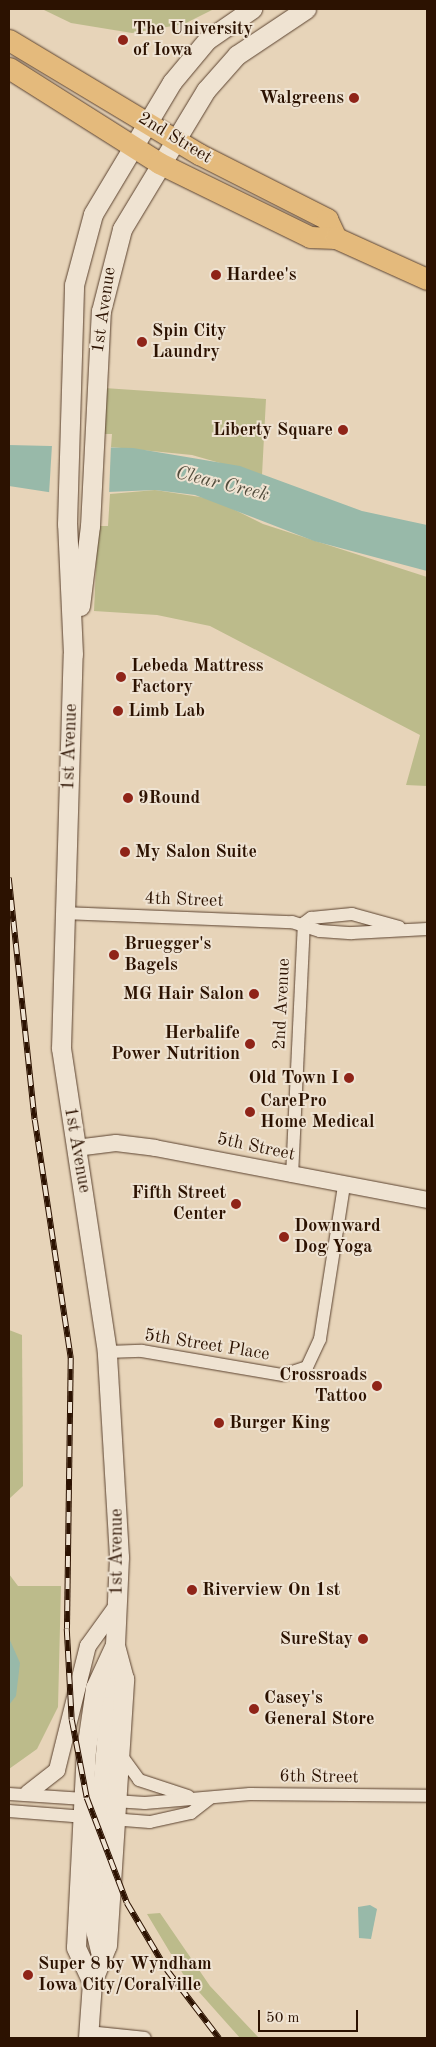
<!DOCTYPE html>
<style>
body{margin:0}
#map{position:relative;width:436px;height:2047px;overflow:hidden;background:#e7d4b9;font-family:"Old Standard TT",serif}
div>[style]{position:absolute}
[style*='--x']{left:calc(var(--x)*1px);top:calc(var(--y)*1px);width:calc(var(--w)*1px);rotate:calc(var(--a)*1deg)}
.green>*{inset:0;background:#bcbb8b}
.water>*{inset:0;background:#98b9a9}
.pier>*{inset:0;background:#e7d4b9}
.roads{filter:drop-shadow(0 0 1px #5b422f) drop-shadow(0 0 1px #5b422f)}
.minor>*{height:12px;margin:-6px;padding:0 6px;transform-origin:6px;border-radius:6px;background:#efe3d2}
.tertiary>*{height:16px;margin:-8px;padding:0 8px;transform-origin:8px;border-radius:8px;background:#efe3d2}
.secondary>*{height:19px;margin:-9.5px;padding:0 9.5px;transform-origin:9.5px;border-radius:9.5px;background:#efe3d2}
.primary>*{height:21px;margin:-10.5px;padding:0 10.5px;transform-origin:10.5px;border-radius:10.5px;background:#e4ba7c}
.rail>*{height:5.5px;margin-top:-2.75px;transform-origin:0;background:repeating-linear-gradient(90deg,#efe3d2 0 11px,#2c1201 0 22px);box-sizing:border-box;border-block:1px solid #2c1201}
.dots>*{width:14px;height:14px;translate:-50% -50%;box-sizing:border-box;border:2px solid #efe3d2;border-radius:50%}
span{translate:-50% -50%;white-space:nowrap;text-align:center;line-height:1.15;-webkit-text-stroke:4px #efe3d2;paint-order:stroke}
.poi-label{font-size:18px;color:#2c1201;font-weight:700}
.left{translate:0 -50%;text-align:left}
.right{translate:-100% -50%;text-align:right}
.street-label{font-size:18px;color:#2c1201}
.water-label{font-size:19px;color:#524c3c;font-style:italic}
.frame{position:absolute;inset:0;border:10px solid #2c1201;pointer-events:none}
.scale{position:absolute;left:258px;top:2010px;width:100px;height:22px;box-sizing:border-box;border:2px solid #2c1201;border-top:0;padding-left:6px;font-size:15px;line-height:18px;white-space:nowrap;color:#2c1201;-webkit-text-stroke:4px #efe3d2;paint-order:stroke}
</style>
<div id="map">
<div class="green">
<div style="clip-path:polygon(42px 9px,214px 9px,184px 24px,132px 33px,71px 23px)"></div>
<div style="clip-path:polygon(104px 388px,266px 399px,262px 475px,192px 455px,111px 447px,112px 434px,104px 434px)"></div>
<div style="clip-path:polygon(155px 490px,213px 499px,263px 524px,427px 577px,427px 786px,406px 785px,420px 735px,210px 626px,157px 615px,94px 611px,97px 544px,100px 526px,108px 526px,110px 494px)"></div>
<div style="clip-path:polygon(9px 1330px,22px 1335px,23px 1486px,9px 1499px)"></div>
<div style="clip-path:polygon(9px 1574px,18px 1586px,61px 1586px,58px 1707px,37px 1749px,9px 1769px)"></div>
<div style="clip-path:polygon(160px 1913px,210px 1986px,259px 2038px,240px 2038px,183px 1974px,147px 1914px)"></div>
</div>
<div class="water">
<div style="clip-path:polygon(9px 445px,133px 448px,240px 466px,362px 511px,427px 525px,427px 571px,314px 541px,195px 495px,155px 490px,61px 494px,9px 486px)"></div>
<div style="clip-path:polygon(9px 1638px,20px 1663px,16px 1696px,9px 1705px)"></div>
<div style="clip-path:polygon(370px 1905px,377px 1909px,371px 1939px,359px 1938px,358px 1907px)"></div>
</div>
<div class="pier">
<div style="clip-path:polygon(111px 444px,109px 496px,49px 494px,52px 445px)"></div>
</div>
<div class="roads">
<div class="minor">
<div style="--x:63;--y:913;--w:229;--a:2.3"></div>
<div style="--x:292;--y:922;--w:29;--a:18"></div>
<div style="--x:320;--y:931;--w:32;--a:4"></div>
<div style="--x:352;--y:933;--w:75;--a:-3.1"></div>
<div style="--x:304;--y:923;--w:9;--a:-36"></div>
<div style="--x:311;--y:918;--w:41;--a:-5.6"></div>
<div style="--x:352;--y:914;--w:49;--a:15.5"></div>
<div style="--x:292;--y:1176;--w:253;--a:-87.3"></div>
<div style="--x:107;--y:1352;--w:35;--a:-2"></div>
<div style="--x:142;--y:1351;--w:143;--a:9.7"></div>
<div style="--x:283;--y:1375;--w:25;--a:-18"></div>
<div style="--x:307;--y:1367;--w:31;--a:-65"></div>
<div style="--x:320;--y:1339;--w:155;--a:-81.1"></div>
<div style="--x:121;--y:1755;--w:31;--a:54"></div>
<div style="--x:139;--y:1780;--w:52;--a:18.1"></div>
<div style="--x:9;--y:1794;--w:136;--a:3.8"></div>
<div style="--x:145;--y:1803;--w:105;--a:-4.9"></div>
<div style="--x:250;--y:1794;--w:177;--a:0.6"></div>
<div style="--x:9;--y:1811;--w:141;--a:4.5"></div>
<div style="--x:150;--y:1822;--w:42;--a:-12.4"></div>
<div style="--x:191;--y:1813;--w:24;--a:-38"></div>
<div style="--x:89;--y:2032;--w:56;--a:6.1"></div>
</div>
<div class="tertiary">
<div style="--x:76;--y:1148;--w:40;--a:-7.1"></div>
<div style="--x:116;--y:1143;--w:39;--a:7"></div>
<div style="--x:155;--y:1148;--w:277;--a:10.8"></div>
<div style="--x:28;--y:1793;--w:37;--a:-38"></div>
<div style="--x:57;--y:1770;--w:128;--a:-76"></div>
<div style="--x:88;--y:1646;--w:49;--a:-54.1"></div>
</div>
<div class="secondary">
<div style="--x:80;--y:606;--w:81;--a:-82.9"></div>
<div style="--x:90;--y:526;--w:215;--a:-87.1"></div>
<div style="--x:101;--y:311;--w:85;--a:-75.6"></div>
<div style="--x:122;--y:229;--w:162;--a:-58.9"></div>
<div style="--x:206;--y:90;--w:47;--a:-48.5"></div>
<div style="--x:237;--y:55;--w:83;--a:-33.7"></div>
<div style="--x:107;--y:1663;--w:43;--a:87.3"></div>
<div style="--x:109;--y:1706;--w:96;--a:94.8"></div>
<div style="--x:101;--y:1802;--w:17;--a:69"></div>
<div style="--x:83;--y:1797;--w:21;--a:49"></div>
<div style="--x:97;--y:1813;--w:100;--a:93.4"></div>
<div style="--x:91;--y:1913;--w:47;--a:76.6"></div>
<div style="--x:92;--y:1982;--w:38;--a:-115"></div>
<div style="--x:76;--y:1947;--w:197;--a:-87.1"></div>
<div style="--x:86;--y:1750;--w:63;--a:-81.7"></div>
<div style="--x:95;--y:1688;--w:47;--a:-65.1"></div>
<div style="--x:88;--y:2038;--w:56;--a:-85.9"></div>
<div style="--x:92;--y:1982;--w:40;--a:-68"></div>
<div style="--x:107;--y:1945;--w:267;--a:-86.3"></div>
<div style="--x:124;--y:1679;--w:35;--a:-105"></div>
<div style="--x:115;--y:1645;--w:88;--a:-87.4"></div>
<div style="--x:119;--y:1557;--w:205;--a:-93.4"></div>
<div style="--x:107;--y:1352;--w:307;--a:-98.6"></div>
<div style="--x:61;--y:1048;--w:394;--a:-88.3"></div>
<div style="--x:73;--y:654;--w:130;--a:-92.6"></div>
<div style="--x:67;--y:524;--w:239;--a:-88.3"></div>
<div style="--x:74;--y:285;--w:73;--a:-75"></div>
<div style="--x:93;--y:214;--w:154;--a:-59.1"></div>
<div style="--x:172;--y:82;--w:55;--a:-50.2"></div>
<div style="--x:207;--y:40;--w:55;--a:-34.6"></div>
</div>
<div class="primary">
<div style="--x:9;--y:40;--w:222;--a:31"></div>
<div style="--x:199;--y:154;--w:144;--a:26.9"></div>
<div style="--x:327;--y:219;--w:21;--a:65"></div>
<div style="--x:9;--y:68;--w:178;--a:32.3"></div>
<div style="--x:159;--y:163;--w:168;--a:26.1"></div>
<div style="--x:310;--y:237;--w:26;--a:2"></div>
<div style="--x:336;--y:238;--w:100;--a:24.3"></div>
</div>
</div>
<div class="rail">
<div style="--x:9;--y:878;--w:243;--a:83.9"></div>
<div style="--x:35;--y:1120;--w:241;--a:81.4"></div>
<div style="--x:71;--y:1358;--w:271;--a:90.8"></div>
<div style="--x:67;--y:1629;--w:91;--a:86.9"></div>
<div style="--x:72;--y:1720;--w:79;--a:79.1"></div>
<div style="--x:87;--y:1798;--w:112;--a:69.1"></div>
<div style="--x:127;--y:1903;--w:78;--a:59.2"></div>
<div style="--x:167;--y:1970;--w:86;--a:52.6"></div>
</div>
<div class="dots">
<div style="left:123px;top:40px;background:#8f2418"></div>
<div style="left:354px;top:98px;background:#8f2418"></div>
<div style="left:216px;top:275px;background:#8f2418"></div>
<div style="left:142px;top:342px;background:#8f2418"></div>
<div style="left:343px;top:430px;background:#8f2418"></div>
<div style="left:121px;top:677px;background:#8f2418"></div>
<div style="left:118px;top:711px;background:#8f2418"></div>
<div style="left:128px;top:798px;background:#8f2418"></div>
<div style="left:125px;top:852px;background:#8f2418"></div>
<div style="left:114px;top:955px;background:#8f2418"></div>
<div style="left:254px;top:994px;background:#8f2418"></div>
<div style="left:250px;top:1044px;background:#8f2418"></div>
<div style="left:349px;top:1078px;background:#8f2418"></div>
<div style="left:250px;top:1112px;background:#8f2418"></div>
<div style="left:236px;top:1204px;background:#8f2418"></div>
<div style="left:284px;top:1237px;background:#8f2418"></div>
<div style="left:377px;top:1386px;background:#8f2418"></div>
<div style="left:219px;top:1423px;background:#8f2418"></div>
<div style="left:192px;top:1590px;background:#8f2418"></div>
<div style="left:363px;top:1639px;background:#8f2418"></div>
<div style="left:254px;top:1709px;background:#8f2418"></div>
<div style="left:28px;top:1975px;background:#8f2418"></div>
</div>
<div class="poi-label">
<span class="left" style="left:133px;top:40px">The University<br>of Iowa</span>
<span class="right" style="left:344px;top:98px">Walgreens</span>
<span class="left" style="left:226px;top:275px">Hardee's</span>
<span class="left" style="left:152px;top:342px">Spin City<br>Laundry</span>
<span class="right" style="left:333px;top:430px">Liberty Square</span>
<span class="left" style="left:131px;top:677px">Lebeda Mattress<br>Factory</span>
<span class="left" style="left:128px;top:711px">Limb Lab</span>
<span class="left" style="left:138px;top:798px">9Round</span>
<span class="left" style="left:135px;top:852px">My Salon Suite</span>
<span class="left" style="left:124px;top:955px">Bruegger's<br>Bagels</span>
<span class="right" style="left:244px;top:994px">MG Hair Salon</span>
<span class="right" style="left:240px;top:1044px">Herbalife<br>Power Nutrition</span>
<span class="right" style="left:339px;top:1078px">Old Town I</span>
<span class="left" style="left:260px;top:1112px">CarePro<br>Home Medical</span>
<span class="right" style="left:226px;top:1204px">Fifth Street<br>Center</span>
<span class="left" style="left:294px;top:1237px">Downward<br>Dog Yoga</span>
<span class="right" style="left:367px;top:1386px">Crossroads<br>Tattoo</span>
<span class="left" style="left:229px;top:1423px">Burger King</span>
<span class="left" style="left:202px;top:1590px">Riverview On 1st</span>
<span class="right" style="left:353px;top:1639px">SureStay</span>
<span class="left" style="left:264px;top:1709px">Casey's<br>General Store</span>
<span class="left" style="left:38px;top:1975px">Super 8 by Wyndham<br>Iowa City/Coralville</span>
</div>
<div class="street-label">
<span style="left:175px;top:138px;rotate:31deg">2nd Street</span>
<span style="left:104px;top:310px;rotate:-82deg">1st Avenue</span>
<span style="left:70px;top:747px;rotate:-88deg">1st Avenue</span>
<span style="left:184px;top:900px;rotate:2deg">4th Street</span>
<span style="left:282px;top:1004px;rotate:-87deg">2nd Avenue</span>
<span style="left:256px;top:1147px;rotate:12deg">5th Street</span>
<span style="left:77px;top:1150px;rotate:80deg">1st Avenue</span>
<span style="left:207px;top:1345px;rotate:9deg">5th Street Place</span>
<span style="left:117px;top:1552px;rotate:-90deg">1st Avenue</span>
<span style="left:319px;top:1777px;rotate:1deg">6th Street</span>
</div>
<div class="water-label">
<span style="left:222px;top:485px;rotate:14deg">Clear Creek</span>
</div>
<div class="frame"></div>
<div class="scale">50 m</div>
</div>
